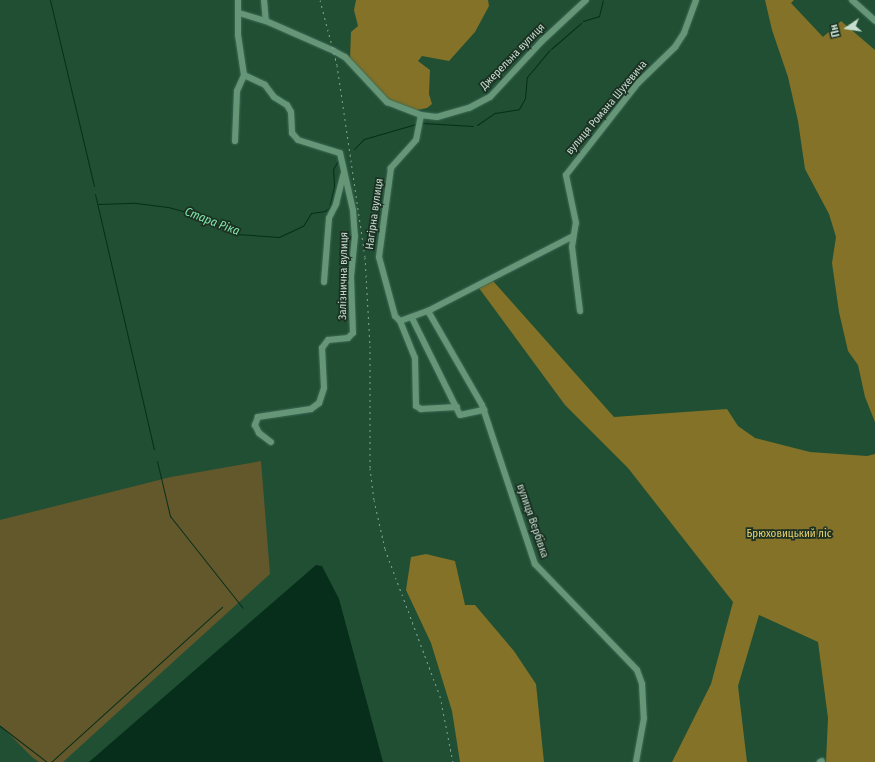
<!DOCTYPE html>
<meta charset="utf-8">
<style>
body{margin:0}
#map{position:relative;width:875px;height:762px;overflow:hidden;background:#204f34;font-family:"Fira Sans Condensed",sans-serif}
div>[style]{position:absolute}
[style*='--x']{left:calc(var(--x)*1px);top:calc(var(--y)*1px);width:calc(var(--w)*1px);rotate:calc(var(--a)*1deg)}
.green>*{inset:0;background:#62582b}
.forest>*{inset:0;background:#837227}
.water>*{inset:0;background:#072e1a}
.stream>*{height:1px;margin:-0.5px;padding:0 0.5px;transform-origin:0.5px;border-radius:0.5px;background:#072e1a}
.roads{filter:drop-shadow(0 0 1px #3f6a55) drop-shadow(0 0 1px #3f6a55)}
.minor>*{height:6px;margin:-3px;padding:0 3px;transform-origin:3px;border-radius:3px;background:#669678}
.rail>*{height:1px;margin-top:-0.5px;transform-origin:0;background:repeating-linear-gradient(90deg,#83a490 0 2px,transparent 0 6px)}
span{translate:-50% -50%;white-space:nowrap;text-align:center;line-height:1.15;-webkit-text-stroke:3.5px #1c3023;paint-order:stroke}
.street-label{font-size:11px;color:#c5dece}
.park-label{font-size:11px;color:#e9d16b}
.water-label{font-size:12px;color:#80e3a8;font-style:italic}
.north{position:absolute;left:827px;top:8px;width:40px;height:40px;-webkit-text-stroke:3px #1c3023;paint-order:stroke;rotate:257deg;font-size:11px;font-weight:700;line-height:16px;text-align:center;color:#c5dece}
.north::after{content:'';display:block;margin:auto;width:14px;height:18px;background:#c5dece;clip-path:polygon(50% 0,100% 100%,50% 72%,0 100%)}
</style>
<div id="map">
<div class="green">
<div style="clip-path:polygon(261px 461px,270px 574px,63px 762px,39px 762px,32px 757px,0 725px,0 520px,171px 477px)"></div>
</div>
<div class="forest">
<div style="clip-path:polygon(356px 0,488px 0,489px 6px,475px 32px,449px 61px,422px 56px,418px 61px,430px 70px,429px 94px,432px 104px,427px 108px,412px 111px,387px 103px,350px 59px,351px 32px,358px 26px,354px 10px)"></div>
<div style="clip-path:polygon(765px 0,794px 0,791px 3px,823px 37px,841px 21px,875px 50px,875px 422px,865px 397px,858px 365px,848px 351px,839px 312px,832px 263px,836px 237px,829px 214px,805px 169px,798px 121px,788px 77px,772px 30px)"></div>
<div style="clip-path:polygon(493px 281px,614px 417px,727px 409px,738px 426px,755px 438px,810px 452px,867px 456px,875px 454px,875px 762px,826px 762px,828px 718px,818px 642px,759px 615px,738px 686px,747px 762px,672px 762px,711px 684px,733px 602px,628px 468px,565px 405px,479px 288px)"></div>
<div style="clip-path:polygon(426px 554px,455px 561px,465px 605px,475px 605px,514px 651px,536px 684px,544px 762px,460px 762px,452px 711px,431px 643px,406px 590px,411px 557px)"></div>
</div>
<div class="water">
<div style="clip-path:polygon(316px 565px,322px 566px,339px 599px,383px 762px,89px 762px)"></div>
</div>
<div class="stream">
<div style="--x:50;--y:0;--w:191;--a:76.7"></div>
<div style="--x:583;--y:21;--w:17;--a:-17"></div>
<div style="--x:599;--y:16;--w:16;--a:-76"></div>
<div style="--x:551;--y:49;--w:40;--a:-41"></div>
<div style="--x:422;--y:123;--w:51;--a:3.4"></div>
<div style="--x:477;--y:125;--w:22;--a:-34"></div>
<div style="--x:495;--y:113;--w:24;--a:-9"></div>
<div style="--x:519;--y:109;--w:13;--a:-61"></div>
<div style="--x:525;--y:98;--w:21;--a:-85"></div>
<div style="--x:527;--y:77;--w:35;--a:-50"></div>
<div style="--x:354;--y:149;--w:14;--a:-45"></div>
<div style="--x:364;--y:139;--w:54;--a:-16.1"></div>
<div style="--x:95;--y:194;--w:262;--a:77"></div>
<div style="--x:98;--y:204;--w:38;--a:-2"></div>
<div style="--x:136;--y:203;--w:32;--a:7"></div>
<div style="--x:168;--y:207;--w:27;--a:15"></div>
<div style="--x:194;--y:214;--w:47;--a:25.5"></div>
<div style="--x:236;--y:234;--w:43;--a:4"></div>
<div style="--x:279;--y:237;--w:26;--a:-25"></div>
<div style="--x:303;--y:226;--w:15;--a:-58"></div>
<div style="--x:311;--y:213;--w:14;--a:-8"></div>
<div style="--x:325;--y:211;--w:5;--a:-37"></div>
<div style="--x:329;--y:208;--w:23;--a:-77"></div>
<div style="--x:334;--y:186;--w:17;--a:-93"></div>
<div style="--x:333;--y:169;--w:12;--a:-59"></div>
<div style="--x:157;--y:461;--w:57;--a:76.7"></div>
<div style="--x:170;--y:516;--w:117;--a:51.6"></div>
<div style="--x:0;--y:726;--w:59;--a:37.5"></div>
<div style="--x:51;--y:762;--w:231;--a:-42.2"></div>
</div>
<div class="roads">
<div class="minor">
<div style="--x:264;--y:0;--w:21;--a:85"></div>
<div style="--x:852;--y:0;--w:31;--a:42"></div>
<div style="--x:239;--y:13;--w:28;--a:17"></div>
<div style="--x:266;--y:21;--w:74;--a:23.8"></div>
<div style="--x:334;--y:51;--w:13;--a:29"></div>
<div style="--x:345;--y:57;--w:62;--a:47"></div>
<div style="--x:387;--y:102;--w:36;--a:21"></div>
<div style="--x:421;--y:115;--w:16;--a:7"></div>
<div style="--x:437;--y:117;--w:33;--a:-16"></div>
<div style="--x:469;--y:108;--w:24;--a:-28"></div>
<div style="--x:490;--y:97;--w:76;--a:-47.1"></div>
<div style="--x:542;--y:41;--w:60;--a:-43"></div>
<div style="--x:244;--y:75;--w:23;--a:25"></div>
<div style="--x:265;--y:85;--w:15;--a:53"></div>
<div style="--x:274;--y:97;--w:15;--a:32"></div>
<div style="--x:287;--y:105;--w:8;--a:60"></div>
<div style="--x:291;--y:112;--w:21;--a:87"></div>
<div style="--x:292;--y:133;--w:9;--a:49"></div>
<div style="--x:298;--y:140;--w:44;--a:17.2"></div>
<div style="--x:340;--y:153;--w:58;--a:77.2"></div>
<div style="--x:353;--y:210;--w:26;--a:86"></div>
<div style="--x:355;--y:236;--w:41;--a:95.6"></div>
<div style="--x:351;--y:277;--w:56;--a:88"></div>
<div style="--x:353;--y:333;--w:7;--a:135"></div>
<div style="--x:348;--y:338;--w:20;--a:174"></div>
<div style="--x:328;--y:340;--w:10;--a:127"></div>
<div style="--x:322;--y:348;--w:40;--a:87.1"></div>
<div style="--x:324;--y:388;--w:16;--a:108"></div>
<div style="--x:319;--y:403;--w:10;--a:143"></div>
<div style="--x:311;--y:409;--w:54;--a:171.4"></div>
<div style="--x:258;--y:417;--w:9;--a:111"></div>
<div style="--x:255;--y:425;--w:9;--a:63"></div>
<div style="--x:259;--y:433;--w:15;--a:37"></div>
<div style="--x:421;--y:115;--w:25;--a:101"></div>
<div style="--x:416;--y:140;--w:38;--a:132"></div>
<div style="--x:391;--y:168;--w:90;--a:97.7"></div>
<div style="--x:379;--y:257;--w:61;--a:74.8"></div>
<div style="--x:395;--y:316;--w:7;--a:45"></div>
<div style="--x:400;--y:321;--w:40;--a:68"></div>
<div style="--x:415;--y:358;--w:48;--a:88.8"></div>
<div style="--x:416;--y:406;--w:6;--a:31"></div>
<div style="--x:421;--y:409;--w:36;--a:-3"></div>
<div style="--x:235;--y:141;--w:50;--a:-87.7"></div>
<div style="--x:237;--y:91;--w:17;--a:-66"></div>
<div style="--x:244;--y:75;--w:40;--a:-98.5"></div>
<div style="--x:238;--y:35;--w:35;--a:-90"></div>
<div style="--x:324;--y:282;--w:64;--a:-85.5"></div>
<div style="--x:329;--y:218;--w:16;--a:-63"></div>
<div style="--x:336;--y:204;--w:30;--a:-76"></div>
<div style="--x:428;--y:311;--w:108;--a:60.1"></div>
<div style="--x:482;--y:405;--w:168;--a:71.6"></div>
<div style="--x:535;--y:564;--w:147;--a:46.1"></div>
<div style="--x:637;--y:670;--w:15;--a:70"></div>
<div style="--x:642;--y:684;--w:34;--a:87"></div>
<div style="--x:644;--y:718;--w:45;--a:100.3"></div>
<div style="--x:580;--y:311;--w:64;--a:-97.1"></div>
<div style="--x:572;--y:247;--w:24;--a:-81"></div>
<div style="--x:576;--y:223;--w:49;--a:-101.8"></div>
<div style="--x:566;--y:175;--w:117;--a:-52"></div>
<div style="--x:638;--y:83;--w:52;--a:-44.2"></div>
<div style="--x:675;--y:47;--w:17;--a:-57"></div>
<div style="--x:684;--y:33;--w:35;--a:-70"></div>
<div style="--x:412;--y:318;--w:108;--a:63.7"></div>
<div style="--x:460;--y:415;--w:25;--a:-12"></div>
<div style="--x:400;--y:321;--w:30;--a:-20"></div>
<div style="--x:428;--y:311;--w:163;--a:-27.3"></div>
<div style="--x:820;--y:762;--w:2;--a:-27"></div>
</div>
</div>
<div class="rail">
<div style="--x:320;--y:0;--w:67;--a:75.3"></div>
<div style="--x:337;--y:65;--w:194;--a:81.7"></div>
<div style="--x:365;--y:257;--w:89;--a:86.8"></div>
<div style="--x:370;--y:346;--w:122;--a:90"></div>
<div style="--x:370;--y:468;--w:32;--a:83"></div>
<div style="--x:374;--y:500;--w:50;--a:77.3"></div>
<div style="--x:385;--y:549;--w:157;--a:69.5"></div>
<div style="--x:440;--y:696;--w:67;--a:78.9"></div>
</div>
<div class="street-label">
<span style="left:513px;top:57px;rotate:-46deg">Джерельна вулиця</span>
<span style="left:607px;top:108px;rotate:-50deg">вулиця Романа Шухевича</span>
<span style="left:375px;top:214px;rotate:-82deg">Нагірна вулиця</span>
<span style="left:344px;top:276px;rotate:-89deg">Залізнична вулиця</span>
<span style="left:532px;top:521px;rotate:71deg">вулиця Вербівка</span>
</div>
<div class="park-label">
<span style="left:789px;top:534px">Брюховицький ліс</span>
</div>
<div class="water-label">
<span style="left:212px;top:222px;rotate:21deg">Стара Ріка</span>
</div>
<div class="north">Пн</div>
</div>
